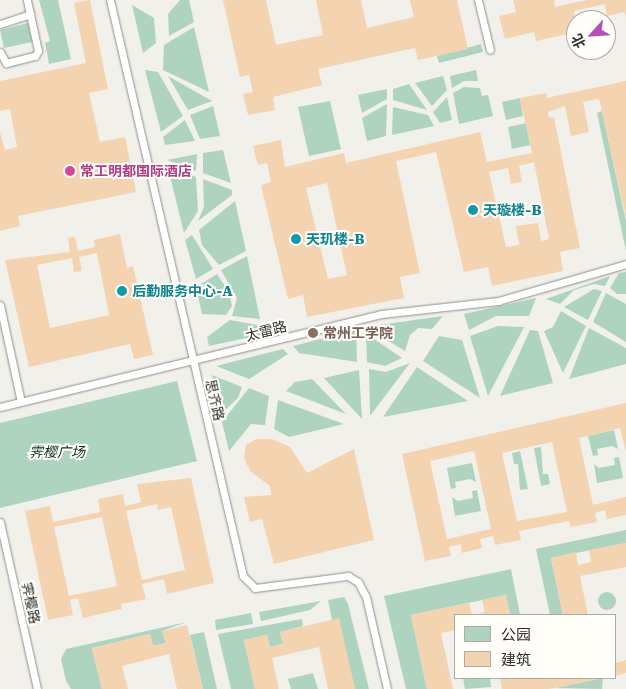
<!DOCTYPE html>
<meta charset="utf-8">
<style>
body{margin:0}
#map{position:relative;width:626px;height:689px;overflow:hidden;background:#f2f0ea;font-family:"Roboto Serif","Noto Sans SC",serif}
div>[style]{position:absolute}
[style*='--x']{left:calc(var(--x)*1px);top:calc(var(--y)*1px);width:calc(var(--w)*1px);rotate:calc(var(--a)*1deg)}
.green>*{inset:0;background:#aed4c0}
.round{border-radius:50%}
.building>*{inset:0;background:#f4d3b1}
.roads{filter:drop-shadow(0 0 1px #8f8e88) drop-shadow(0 0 1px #8f8e88)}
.lane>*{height:7px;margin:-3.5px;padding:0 3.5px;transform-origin:3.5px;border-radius:3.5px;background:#fff}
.dots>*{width:14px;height:14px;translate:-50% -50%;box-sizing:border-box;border:2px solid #fffef9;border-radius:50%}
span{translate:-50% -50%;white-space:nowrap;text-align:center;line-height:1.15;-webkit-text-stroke:4px #fffef9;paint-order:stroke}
.hotel-label{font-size:14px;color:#b23c85;font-weight:700}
.left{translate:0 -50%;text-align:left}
.culture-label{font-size:14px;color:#0d838f;font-weight:700}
.street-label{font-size:14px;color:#2f2e2c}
.education-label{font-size:14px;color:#785e54;font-weight:700}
.park-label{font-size:14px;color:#0b3222;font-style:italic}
.legend{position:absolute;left:454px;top:614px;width:162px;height:65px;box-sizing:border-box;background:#fffef9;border:1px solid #acaba7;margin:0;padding:6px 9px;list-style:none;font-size:15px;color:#2f2e2c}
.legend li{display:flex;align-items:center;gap:10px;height:25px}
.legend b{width:25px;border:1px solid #acaba7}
.north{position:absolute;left:566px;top:10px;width:50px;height:50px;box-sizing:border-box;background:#fffef9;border:1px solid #acaba7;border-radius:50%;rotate:244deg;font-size:14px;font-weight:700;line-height:20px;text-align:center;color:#2f2e2c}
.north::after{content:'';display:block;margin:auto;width:18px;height:22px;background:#b451b7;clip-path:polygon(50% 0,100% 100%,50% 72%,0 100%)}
</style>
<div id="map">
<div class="green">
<div style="clip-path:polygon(39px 0,58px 0,71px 59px,49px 64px,45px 43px,50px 41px)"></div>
<div style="clip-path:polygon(180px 0,189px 0,194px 22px,169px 36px,168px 14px)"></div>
<div style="clip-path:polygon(132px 5px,154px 18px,156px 43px,143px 53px)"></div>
<div style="clip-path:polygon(28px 23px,32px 42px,4px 48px,0 30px)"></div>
<div style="clip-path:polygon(194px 27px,209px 92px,163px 70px,164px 45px)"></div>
<div style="clip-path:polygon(481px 44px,483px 52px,439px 63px,437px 56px)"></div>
<div style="clip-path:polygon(145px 70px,158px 72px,183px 116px,161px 132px)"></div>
<div style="clip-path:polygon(476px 70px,478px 81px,464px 81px,452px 88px,450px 76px)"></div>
<div style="clip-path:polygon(168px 76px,212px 101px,188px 110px)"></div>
<div style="clip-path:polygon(443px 76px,447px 90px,432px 106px,415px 83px)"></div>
<div style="clip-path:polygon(409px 84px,427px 110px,393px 100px,393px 89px)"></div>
<div style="clip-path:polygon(464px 87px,480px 88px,482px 96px,488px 95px,493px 116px,459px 124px,453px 93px)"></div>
<div style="clip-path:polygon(387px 89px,387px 99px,362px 113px,358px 95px)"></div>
<div style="clip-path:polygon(447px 97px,452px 120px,440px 123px,433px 112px)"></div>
<div style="clip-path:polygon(520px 98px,523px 116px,506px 120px,502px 102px)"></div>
<div style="clip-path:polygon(330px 101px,341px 149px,309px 156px,298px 107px)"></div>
<div style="clip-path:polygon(387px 104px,386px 136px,367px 141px,362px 118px)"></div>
<div style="clip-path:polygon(213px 106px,220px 136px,200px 139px,190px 115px)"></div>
<div style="clip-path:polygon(393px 107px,428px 115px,434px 126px,392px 135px)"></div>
<div style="clip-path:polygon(602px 111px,626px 221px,626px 251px,597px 113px)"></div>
<div style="clip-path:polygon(185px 120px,195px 141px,165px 145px,163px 137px)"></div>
<div style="clip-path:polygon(526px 123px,530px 145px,512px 149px,508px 127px)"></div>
<div style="clip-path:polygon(223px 150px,231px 183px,203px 173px,203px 153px)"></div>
<div style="clip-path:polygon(197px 154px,196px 171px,167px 160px)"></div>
<div style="clip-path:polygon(168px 168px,196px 177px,198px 211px,184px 233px)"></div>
<div style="clip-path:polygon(203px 179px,232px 190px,232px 195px,198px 221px,204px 207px)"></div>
<div style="clip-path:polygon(235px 201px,246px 251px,219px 265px,202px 245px,199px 230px)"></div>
<div style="clip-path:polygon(192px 235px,213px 269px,196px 279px,185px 240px)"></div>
<div style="clip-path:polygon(247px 256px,260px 319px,232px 316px,237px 298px,221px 270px)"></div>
<div style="clip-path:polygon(626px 272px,626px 294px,617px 294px,610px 288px,619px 273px)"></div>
<div style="clip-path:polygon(217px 274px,229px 292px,232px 306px,226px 315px,202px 314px,196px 287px)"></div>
<div style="clip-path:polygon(610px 276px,605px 286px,594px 284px,574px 290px,560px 304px,546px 299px)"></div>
<div style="clip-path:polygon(594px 289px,602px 291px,588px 320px,564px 307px)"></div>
<div style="clip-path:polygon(606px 293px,626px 304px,626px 342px,593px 322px)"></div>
<div style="clip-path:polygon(536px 298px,529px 316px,496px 316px,469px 330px,464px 314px)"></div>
<div style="clip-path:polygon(561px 311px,586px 326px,563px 373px,544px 331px,553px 327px)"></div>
<div style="clip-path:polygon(443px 316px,432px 329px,418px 328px,410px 335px,405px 351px,365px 327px)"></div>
<div style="clip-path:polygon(230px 320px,263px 326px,265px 334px,209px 346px,207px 337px)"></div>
<div style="clip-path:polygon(498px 326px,524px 327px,488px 396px,470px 336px)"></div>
<div style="clip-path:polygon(589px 328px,626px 348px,626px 364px,569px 379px)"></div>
<div style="clip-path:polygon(356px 330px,357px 362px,299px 353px,293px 346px)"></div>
<div style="clip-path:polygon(530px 330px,538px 331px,553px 383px,500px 396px)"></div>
<div style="clip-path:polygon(366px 336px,374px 339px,402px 358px,385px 366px,367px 362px)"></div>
<div style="clip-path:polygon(439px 336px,462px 340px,480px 398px,423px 361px)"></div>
<div style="clip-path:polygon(283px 349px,288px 354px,249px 379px,216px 366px)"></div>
<div style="clip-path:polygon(410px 363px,370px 416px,369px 369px,386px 372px)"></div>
<div style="clip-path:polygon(417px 367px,468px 401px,383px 417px)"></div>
<div style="clip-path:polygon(359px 370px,362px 418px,362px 419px,324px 378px)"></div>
<div style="clip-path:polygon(212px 375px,242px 387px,238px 398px,221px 414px)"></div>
<div style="clip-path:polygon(312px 379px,346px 414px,286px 391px,295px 382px)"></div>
<div style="clip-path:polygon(177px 381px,197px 461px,0 508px,0 423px)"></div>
<div style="clip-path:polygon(249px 388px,269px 396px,265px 425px,251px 424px,229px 451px,222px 422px)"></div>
<div style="clip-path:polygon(278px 400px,344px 424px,289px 437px,274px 429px)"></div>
<div style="clip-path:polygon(614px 430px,618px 449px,612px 446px,597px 449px,598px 455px,593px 456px,588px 436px)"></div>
<div style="clip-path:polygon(541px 447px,543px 474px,548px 474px,550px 484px,541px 486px,534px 448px)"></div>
<div style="clip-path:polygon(520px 451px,528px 489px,520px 490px,518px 464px,514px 464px,512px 453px)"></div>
<div style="clip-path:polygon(619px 457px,623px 478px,597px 483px,594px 464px,599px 468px,615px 465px,614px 458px)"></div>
<div style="clip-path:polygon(472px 463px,476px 482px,470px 479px,455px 482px,456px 488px,451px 489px,447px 468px)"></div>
<div style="clip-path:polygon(477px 490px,481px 511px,455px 516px,452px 497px,458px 501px,473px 498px,472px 491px)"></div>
<div style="clip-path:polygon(626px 530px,626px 543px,551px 558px,563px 615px,550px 615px,536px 549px)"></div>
<div style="clip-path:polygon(511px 569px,520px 615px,510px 615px,506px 595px,411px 615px,427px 689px,406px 689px,384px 596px)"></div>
<div class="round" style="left:598px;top:592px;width:18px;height:18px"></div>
<div style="clip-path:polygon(344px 597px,348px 604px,369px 689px,355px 689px,332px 620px,328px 600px)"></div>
<div style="clip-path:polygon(321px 601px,310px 610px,261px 621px,259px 612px)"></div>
<div style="clip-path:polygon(251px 613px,253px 624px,216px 630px,215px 620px)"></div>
<div style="clip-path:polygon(302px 619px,303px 626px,280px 632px,283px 644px,270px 647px,267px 635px,244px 640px,255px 689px,231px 689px,218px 634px)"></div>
<div style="clip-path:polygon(187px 622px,162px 631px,166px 643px,153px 646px,150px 634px,92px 648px,102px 689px,71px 689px,66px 681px,61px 659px,66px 649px)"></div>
<div style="clip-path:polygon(204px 632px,217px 689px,203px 689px,190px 635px)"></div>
<div style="clip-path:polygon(313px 673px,318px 689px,291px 689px,288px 679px)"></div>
<div style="clip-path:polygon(463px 678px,490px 678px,491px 687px,465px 689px)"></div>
<div style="clip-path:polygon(603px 678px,602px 689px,555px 688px)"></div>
</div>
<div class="building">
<div style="clip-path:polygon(90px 0,108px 89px,89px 93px,100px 142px,125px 137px,136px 192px,18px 216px,20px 226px,0 231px,0 132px,5px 150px,17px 147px,10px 109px,0 111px,0 81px,86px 63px,74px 3px)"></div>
<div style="clip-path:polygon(223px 0,266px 0,276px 45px,323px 35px,316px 0,361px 0,367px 28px,414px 17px,410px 0,457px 0,468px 49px,418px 60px,415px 48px,318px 69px,322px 85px,273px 97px,275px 110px,248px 115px,243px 94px,253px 92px,249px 75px,240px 77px)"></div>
<div style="clip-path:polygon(513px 0,554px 0,555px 7px,587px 0,626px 0,626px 17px,624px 12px,607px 16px,605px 4px,574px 11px,576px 32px,536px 41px,534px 32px,505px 39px,499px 16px,516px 12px)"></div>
<div style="clip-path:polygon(evenodd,626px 81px,626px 217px,599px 99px,583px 102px,589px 132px,571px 136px,565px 106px,548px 112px,549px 118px,554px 117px,580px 248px,560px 252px,563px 271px,492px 286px,488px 267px,464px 272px,436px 152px,396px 161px,420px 273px,400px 277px,404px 298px,307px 317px,303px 295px,288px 299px,261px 185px,271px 182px,267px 163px,258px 165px,253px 146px,281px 140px,285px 167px,344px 153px,346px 163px,480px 132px,487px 162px,532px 153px,520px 98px,547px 93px,546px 98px,626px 81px,534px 162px,549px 239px,541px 241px,538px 223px,516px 226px,519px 245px,506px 247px,489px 172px,508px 168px,511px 184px,522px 182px,519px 166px,534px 162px,626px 81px,327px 183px,347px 275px,328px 279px,306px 188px,327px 183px)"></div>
<div style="clip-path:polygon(evenodd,120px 234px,127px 268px,133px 266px,153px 355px,134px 359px,130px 344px,29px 367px,5px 260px,70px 252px,68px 238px,75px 237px,78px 251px,95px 247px,94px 240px,120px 234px,97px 253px,109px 315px,50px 328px,37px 265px,72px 258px,74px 272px,82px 271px,79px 257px,97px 253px)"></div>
<div style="clip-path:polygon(evenodd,626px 403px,626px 452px,620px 428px,579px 438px,593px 505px,626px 497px,626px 515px,607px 519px,605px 510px,595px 513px,597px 522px,571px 527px,569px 521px,519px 531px,521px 540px,495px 545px,493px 536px,480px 539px,482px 548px,462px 553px,461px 544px,449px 547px,451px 556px,425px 561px,402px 454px,626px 403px,552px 442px,567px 512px,517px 521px,502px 453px,552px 442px,626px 403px,474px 451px,491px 529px,447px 539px,430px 461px,474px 451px)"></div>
<div style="clip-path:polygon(256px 439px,272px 439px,290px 447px,307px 473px,354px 449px,374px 540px,274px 564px,262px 519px,250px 522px,244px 497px,271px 495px,270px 486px,250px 471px,244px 458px,246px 445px)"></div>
<div style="clip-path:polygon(evenodd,191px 478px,214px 583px,167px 594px,164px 579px,142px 584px,146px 599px,121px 604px,122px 609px,83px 618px,78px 598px,70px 600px,73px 615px,48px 620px,25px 511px,50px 506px,53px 522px,100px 512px,98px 499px,123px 494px,125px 506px,141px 502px,137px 484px,191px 478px,157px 504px,158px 510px,171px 507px,185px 570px,142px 580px,126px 511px,157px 504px,191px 478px,102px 517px,117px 586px,69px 596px,54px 527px,102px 517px)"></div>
<div style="clip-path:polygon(626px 543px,626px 567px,580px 576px,588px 615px,563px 615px,551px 558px,576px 552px,578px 565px,591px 562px,589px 550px)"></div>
<div style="clip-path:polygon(506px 595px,510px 615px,474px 615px,485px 612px,482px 600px)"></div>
<div style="clip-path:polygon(469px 603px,472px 615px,455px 615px,455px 630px,441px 633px,453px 689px,427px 689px,411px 615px)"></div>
<div style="clip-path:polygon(339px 618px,355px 689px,328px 689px,319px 647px,272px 658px,279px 689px,255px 689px,244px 640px,267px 635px,270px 647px,283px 644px,280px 632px)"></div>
<div style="clip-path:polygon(187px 625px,203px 689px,177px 689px,169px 654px,122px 666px,128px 689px,102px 689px,92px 648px,150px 634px,153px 646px,166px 643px,162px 631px)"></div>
<div style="clip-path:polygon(626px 660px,626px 673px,615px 676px,615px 663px)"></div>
<div style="clip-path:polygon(500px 678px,599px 678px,599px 679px,549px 689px,502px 689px)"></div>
</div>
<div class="roads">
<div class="lane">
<div style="--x:110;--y:0;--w:591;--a:77"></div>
<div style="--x:243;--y:576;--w:17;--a:45"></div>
<div style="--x:255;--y:588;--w:94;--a:-7.4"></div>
<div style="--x:348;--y:576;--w:12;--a:31"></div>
<div style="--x:358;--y:582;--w:17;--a:62"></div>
<div style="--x:366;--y:597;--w:94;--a:77.1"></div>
<div style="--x:478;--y:0;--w:51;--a:76.5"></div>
<div style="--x:0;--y:24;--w:32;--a:-18"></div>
<div style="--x:0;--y:52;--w:13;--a:61"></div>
<div style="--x:6;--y:63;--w:30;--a:-14"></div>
<div style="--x:35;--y:56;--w:6;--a:-59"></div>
<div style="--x:38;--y:51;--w:52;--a:-102.2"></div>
<div style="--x:0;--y:305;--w:99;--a:77.8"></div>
<div style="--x:0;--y:407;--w:392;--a:-13.7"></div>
<div style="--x:381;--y:314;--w:118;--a:-6.3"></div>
<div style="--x:498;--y:301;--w:133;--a:-16.1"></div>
<div style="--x:0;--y:522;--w:171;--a:77.5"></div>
</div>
</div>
<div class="dots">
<div style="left:70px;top:171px;background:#d1479c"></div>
<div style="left:473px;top:210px;background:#0f9aa8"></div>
<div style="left:296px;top:239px;background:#0f9aa8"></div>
<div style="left:122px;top:291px;background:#0f9aa8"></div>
<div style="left:313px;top:333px;background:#8d6e63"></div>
</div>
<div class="hotel-label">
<span class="left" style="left:80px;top:171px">常工明都国际酒店</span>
</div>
<div class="culture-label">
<span class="left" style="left:483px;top:210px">天璇楼-B</span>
<span class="left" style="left:306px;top:239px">天玑楼-B</span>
<span class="left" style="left:132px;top:291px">后勤服务中心-A</span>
</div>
<div class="street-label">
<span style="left:266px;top:331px;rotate:-14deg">太雷路</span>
<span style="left:215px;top:400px;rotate:77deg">思齐路</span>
<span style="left:31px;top:603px;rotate:78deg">霁樱路</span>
</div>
<div class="education-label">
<span class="left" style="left:323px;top:333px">常州工学院</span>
</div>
<div class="park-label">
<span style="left:57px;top:452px">霁樱广场</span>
</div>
<ul class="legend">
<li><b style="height:14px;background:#aed4c0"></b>公园</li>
<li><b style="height:14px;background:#f4d3b1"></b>建筑</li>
</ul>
<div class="north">北</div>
</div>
